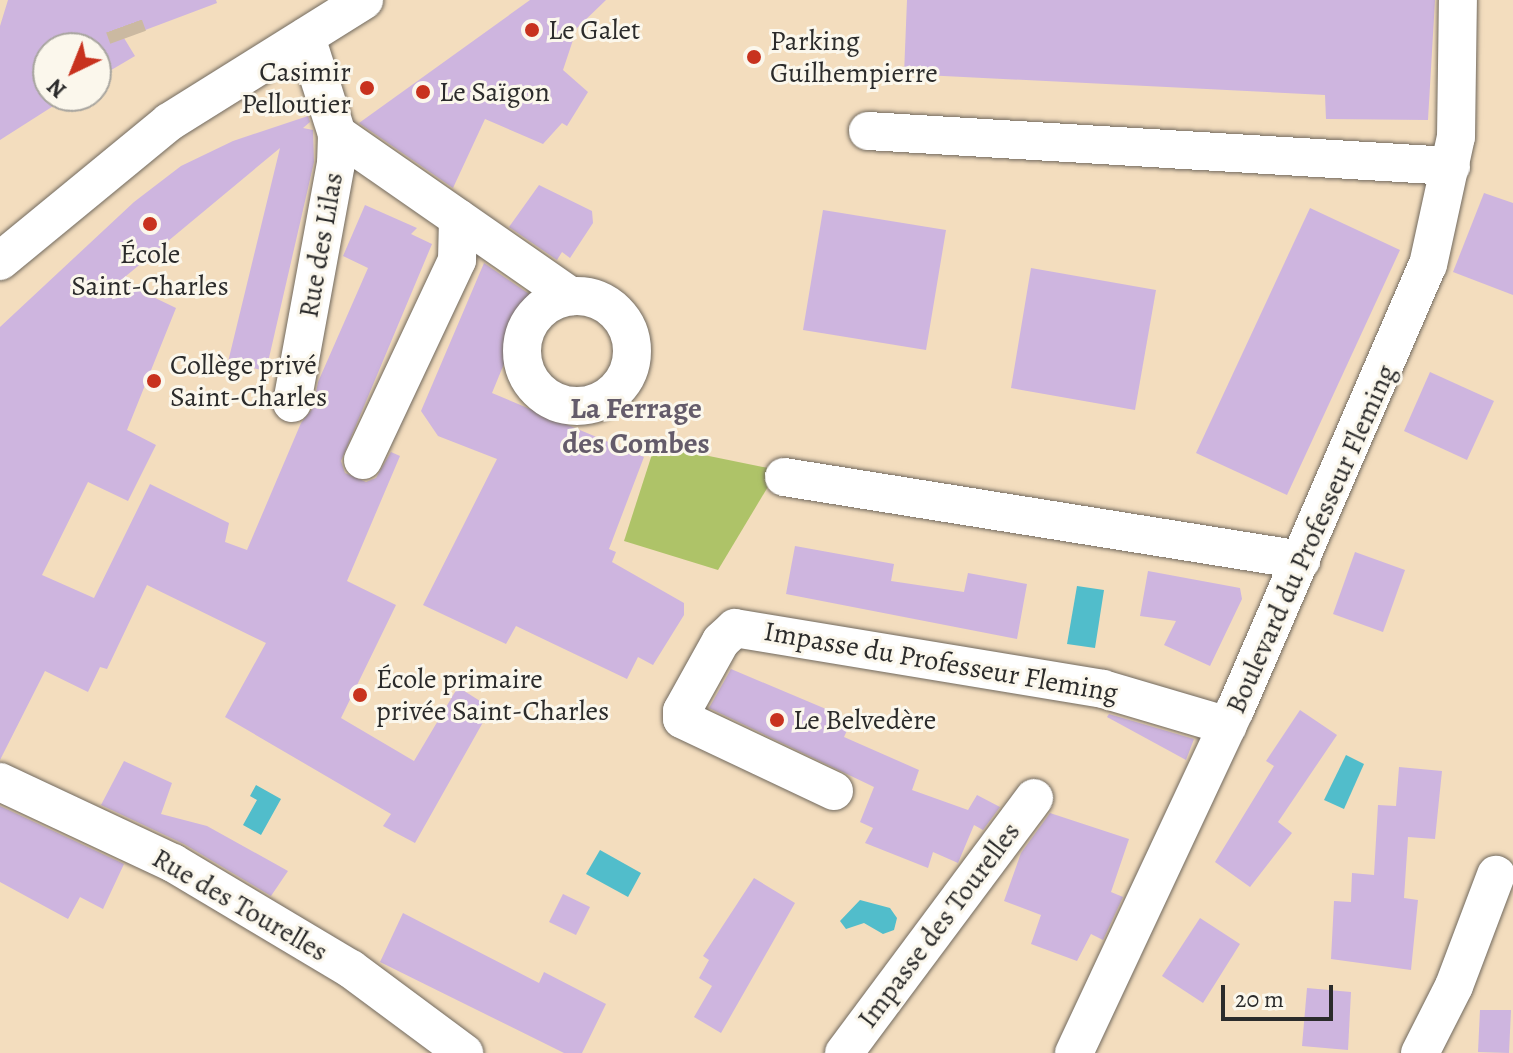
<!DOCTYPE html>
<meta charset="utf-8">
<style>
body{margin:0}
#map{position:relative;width:1513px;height:1053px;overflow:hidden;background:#f3ddbe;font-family:Alegreya,serif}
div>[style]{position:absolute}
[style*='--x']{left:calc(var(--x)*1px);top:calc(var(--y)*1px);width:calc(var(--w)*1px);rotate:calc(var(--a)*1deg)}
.green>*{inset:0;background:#aec368}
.water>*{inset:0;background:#51bdcb}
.building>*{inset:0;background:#ceb5df}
.minor-tunnel>*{height:38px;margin-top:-19px;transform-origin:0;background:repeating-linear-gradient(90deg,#cbb9a1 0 38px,transparent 0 57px)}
.roads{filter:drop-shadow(0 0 2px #71695e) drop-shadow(0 0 2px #71695e)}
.minor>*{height:38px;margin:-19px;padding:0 19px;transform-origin:19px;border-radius:19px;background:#fff}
.minor>.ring{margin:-19px;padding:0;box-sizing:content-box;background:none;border:38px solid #fff;border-radius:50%}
.dots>*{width:22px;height:22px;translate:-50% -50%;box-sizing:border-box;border:4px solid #fbf7ec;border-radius:50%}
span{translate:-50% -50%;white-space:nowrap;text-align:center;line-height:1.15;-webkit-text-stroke:6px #fbf7ec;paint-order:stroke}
.poi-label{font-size:28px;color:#2b2b2b}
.left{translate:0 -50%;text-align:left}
.right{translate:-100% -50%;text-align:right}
.street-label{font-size:28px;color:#2b2b2b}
.neighbourhood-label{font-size:30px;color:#645b6a;font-weight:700}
.north{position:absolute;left:32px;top:32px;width:80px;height:80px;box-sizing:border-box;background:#fbf7ec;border:2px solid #a8a59f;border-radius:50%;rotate:223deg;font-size:22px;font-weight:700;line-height:32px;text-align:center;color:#2b2b2b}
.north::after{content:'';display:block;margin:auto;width:28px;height:36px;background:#c8321e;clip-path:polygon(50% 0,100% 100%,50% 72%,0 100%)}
.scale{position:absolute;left:1221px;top:985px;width:112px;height:36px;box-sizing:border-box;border:4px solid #2b2b2b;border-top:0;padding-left:10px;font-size:24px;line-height:28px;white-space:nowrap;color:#2b2b2b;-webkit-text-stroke:6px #fbf7ec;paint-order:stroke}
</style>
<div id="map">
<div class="green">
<div style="clip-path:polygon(655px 445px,778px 470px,718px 570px,624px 541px)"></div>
</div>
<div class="water">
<div style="clip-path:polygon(1077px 586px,1104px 590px,1095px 648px,1067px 644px)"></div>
<div style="clip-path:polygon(1346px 755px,1364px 764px,1344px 809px,1324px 800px)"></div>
<div style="clip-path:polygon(256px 785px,281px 799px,261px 835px,243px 825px,257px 800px,250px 796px)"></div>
<div style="clip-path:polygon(600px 850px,641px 873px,628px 897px,586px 874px)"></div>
<div style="clip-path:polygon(860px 900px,890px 908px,897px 918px,894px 930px,883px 934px,864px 923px,846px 929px,840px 921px)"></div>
</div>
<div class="building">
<div style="clip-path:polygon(8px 0,216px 0,217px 3px,124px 38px,135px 56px,96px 79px,96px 48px,48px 48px,48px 96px,69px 96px,0 140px,0 26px)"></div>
<div style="clip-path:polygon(530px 0,606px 0,577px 28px,563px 70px,588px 92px,567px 126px,562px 123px,543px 144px,485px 119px,453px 188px,359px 123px)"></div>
<div style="clip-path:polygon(907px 0,1435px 0,1428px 120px,1326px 119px,1325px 95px,904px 74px)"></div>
<div style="clip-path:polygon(308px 116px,310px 122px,303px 128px,313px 130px,314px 162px,266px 371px,228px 362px,280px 148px,120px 281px,176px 308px,127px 430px,156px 445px,128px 501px,88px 482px,42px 575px,94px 598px,150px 484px,229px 523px,225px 542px,247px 550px,301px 423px,313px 408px,318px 382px,368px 268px,343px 256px,365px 205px,417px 228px,411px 234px,432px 244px,341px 461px,345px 473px,366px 482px,376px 478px,391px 452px,400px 456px,347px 581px,396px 605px,341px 718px,414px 761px,458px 687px,491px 708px,415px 843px,383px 826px,391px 814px,225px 717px,266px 643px,147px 585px,107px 669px,100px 667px,88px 692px,45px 671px,0 760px,0 327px,134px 202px,181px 166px,233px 141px)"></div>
<div style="clip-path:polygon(539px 185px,592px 211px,593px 223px,570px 258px,562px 252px,557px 260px,509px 227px)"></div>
<div style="clip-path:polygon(1484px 193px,1513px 203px,1513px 295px,1453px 272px)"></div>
<div style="clip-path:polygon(1310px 208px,1400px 250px,1287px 495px,1196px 453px)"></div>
<div style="clip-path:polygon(823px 210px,946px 230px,926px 350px,803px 330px)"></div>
<div style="clip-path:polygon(484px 263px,532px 296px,492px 393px,644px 457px,609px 549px,616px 552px,612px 562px,684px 603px,684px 615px,653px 665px,638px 657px,627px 679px,516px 626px,506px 644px,423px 605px,497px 459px,438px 436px,421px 411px)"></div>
<div style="clip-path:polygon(1031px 268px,1156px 290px,1135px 410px,1011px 388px)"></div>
<div style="clip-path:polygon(1430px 372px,1494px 401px,1467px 460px,1404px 431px)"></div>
<div style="clip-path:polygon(795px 546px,894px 564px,891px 581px,964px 592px,968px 573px,1027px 584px,1017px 639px,786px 594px)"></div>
<div style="clip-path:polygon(1355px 552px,1405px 570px,1383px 632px,1333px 614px)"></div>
<div style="clip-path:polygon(1148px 571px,1240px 588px,1242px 599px,1210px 666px,1164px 645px,1176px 621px,1140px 616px)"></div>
<div style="clip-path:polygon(731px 669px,852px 720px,844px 737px,919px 770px,912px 790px,968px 810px,977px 795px,1000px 807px,983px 830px,974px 825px,958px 863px,933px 852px,928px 868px,865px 843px,873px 828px,860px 822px,874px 787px,709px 708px)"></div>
<div style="clip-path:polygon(1300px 710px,1337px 735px,1278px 822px,1292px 833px,1250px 887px,1215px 862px,1274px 766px,1266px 761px)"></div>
<div style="clip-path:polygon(1109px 714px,1194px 739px,1186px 760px,1107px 717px)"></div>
<div style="clip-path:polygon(124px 761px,172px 783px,161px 814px,207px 826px,288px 871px,271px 896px,184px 844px,101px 805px)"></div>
<div style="clip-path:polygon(1399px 767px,1442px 771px,1435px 839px,1408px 837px,1404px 898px,1418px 900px,1411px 970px,1331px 959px,1334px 901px,1351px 902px,1352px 873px,1374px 875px,1378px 805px,1396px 806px)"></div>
<div style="clip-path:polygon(0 806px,124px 864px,103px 909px,80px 897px,68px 919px,0 882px)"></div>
<div style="clip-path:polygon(1050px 813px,1129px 839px,1111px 892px,1123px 897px,1103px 940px,1091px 934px,1077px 961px,1031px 944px,1041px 915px,1004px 901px,1021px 853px)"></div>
<div style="clip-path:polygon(754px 878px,795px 903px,721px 1033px,694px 1017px,712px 986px,699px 978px,709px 960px,703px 956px)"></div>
<div style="clip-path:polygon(563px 894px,590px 907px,576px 935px,549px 922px)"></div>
<div style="clip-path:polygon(403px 913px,539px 983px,544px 972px,606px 1004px,582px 1053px,564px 1053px,380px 962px)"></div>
<div style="clip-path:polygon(1200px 918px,1240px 944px,1203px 1003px,1162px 976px)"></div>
<div style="clip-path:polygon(1307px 988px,1351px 992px,1348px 1050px,1302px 1046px)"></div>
<div style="clip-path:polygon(1480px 1010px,1511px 1010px,1509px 1053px,1478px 1052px)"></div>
</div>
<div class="minor-tunnel">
<div style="--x:124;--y:26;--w:12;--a:70"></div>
</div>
<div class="roads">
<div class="minor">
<div style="--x:306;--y:37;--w:102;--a:72.3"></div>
<div style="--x:337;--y:134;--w:284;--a:34.8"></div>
<div style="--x:868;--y:131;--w:584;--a:3.44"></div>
<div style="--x:0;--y:261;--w:219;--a:-39.4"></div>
<div style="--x:169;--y:122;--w:230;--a:-32"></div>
<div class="ring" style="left:522px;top:296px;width:72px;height:72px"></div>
<div style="--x:292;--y:403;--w:243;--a:-79.6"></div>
<div style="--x:336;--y:164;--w:30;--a:-88"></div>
<div style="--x:363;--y:460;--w:221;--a:-64.8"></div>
<div style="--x:457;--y:260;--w:42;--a:-88.6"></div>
<div style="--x:784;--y:477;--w:524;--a:9.12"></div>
<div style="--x:0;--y:782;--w:191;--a:25.1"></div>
<div style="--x:173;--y:863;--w:207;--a:30.8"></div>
<div style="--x:351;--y:969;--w:141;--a:36.6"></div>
<div style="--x:834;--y:791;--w:168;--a:-154.7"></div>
<div style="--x:682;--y:719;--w:8;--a:-90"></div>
<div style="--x:682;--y:711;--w:80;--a:-60.9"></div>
<div style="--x:721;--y:641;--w:19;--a:-43"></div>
<div style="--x:735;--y:628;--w:373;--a:9.4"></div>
<div style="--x:1103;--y:689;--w:130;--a:16.5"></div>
<div style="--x:844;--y:1053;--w:318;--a:-53.3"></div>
<div style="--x:1074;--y:1053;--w:379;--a:-64.9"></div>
<div style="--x:1235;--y:710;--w:485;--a:-66.6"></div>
<div style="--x:1428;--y:265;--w:131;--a:-77.7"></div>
<div style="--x:1456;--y:137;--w:137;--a:-89.2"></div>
<div style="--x:1420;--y:1053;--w:75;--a:-63.1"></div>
<div style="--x:1454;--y:986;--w:119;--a:-69.3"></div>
</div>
</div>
<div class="dots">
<div style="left:532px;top:30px;background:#c8321e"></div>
<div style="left:754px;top:57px;background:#c8321e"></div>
<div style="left:367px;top:88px;background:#c8321e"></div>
<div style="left:423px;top:92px;background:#c8321e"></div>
<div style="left:150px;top:224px;background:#c8321e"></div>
<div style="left:154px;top:381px;background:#c8321e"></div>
<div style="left:360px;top:695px;background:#c8321e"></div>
<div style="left:777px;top:720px;background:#c8321e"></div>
</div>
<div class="poi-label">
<span class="left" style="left:548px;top:30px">Le Galet</span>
<span class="left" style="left:770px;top:57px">Parking<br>Guilhempierre</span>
<span class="right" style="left:351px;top:88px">Casimir<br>Pelloutier</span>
<span class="left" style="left:439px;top:92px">Le Saïgon</span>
<span style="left:150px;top:270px">École<br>Saint-Charles</span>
<span class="left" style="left:170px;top:381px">Collège privé<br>Saint-Charles</span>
<span class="left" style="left:376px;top:695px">École primaire<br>privée Saint-Charles</span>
<span class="left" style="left:793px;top:720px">Le Belvedère</span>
</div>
<div class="street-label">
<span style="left:321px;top:245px;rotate:-80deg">Rue des Lilas</span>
<span style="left:1311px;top:539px;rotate:-66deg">Boulevard du Professeur Fleming</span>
<span style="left:941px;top:662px;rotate:10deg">Impasse du Professeur Fleming</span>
<span style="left:240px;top:905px;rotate:30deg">Rue des Tourelles</span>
<span style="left:939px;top:925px;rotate:-53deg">Impasse des Tourelles</span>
</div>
<div class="neighbourhood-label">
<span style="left:636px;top:425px">La Ferrage<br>des Combes</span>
</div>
<div class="north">N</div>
<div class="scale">20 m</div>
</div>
